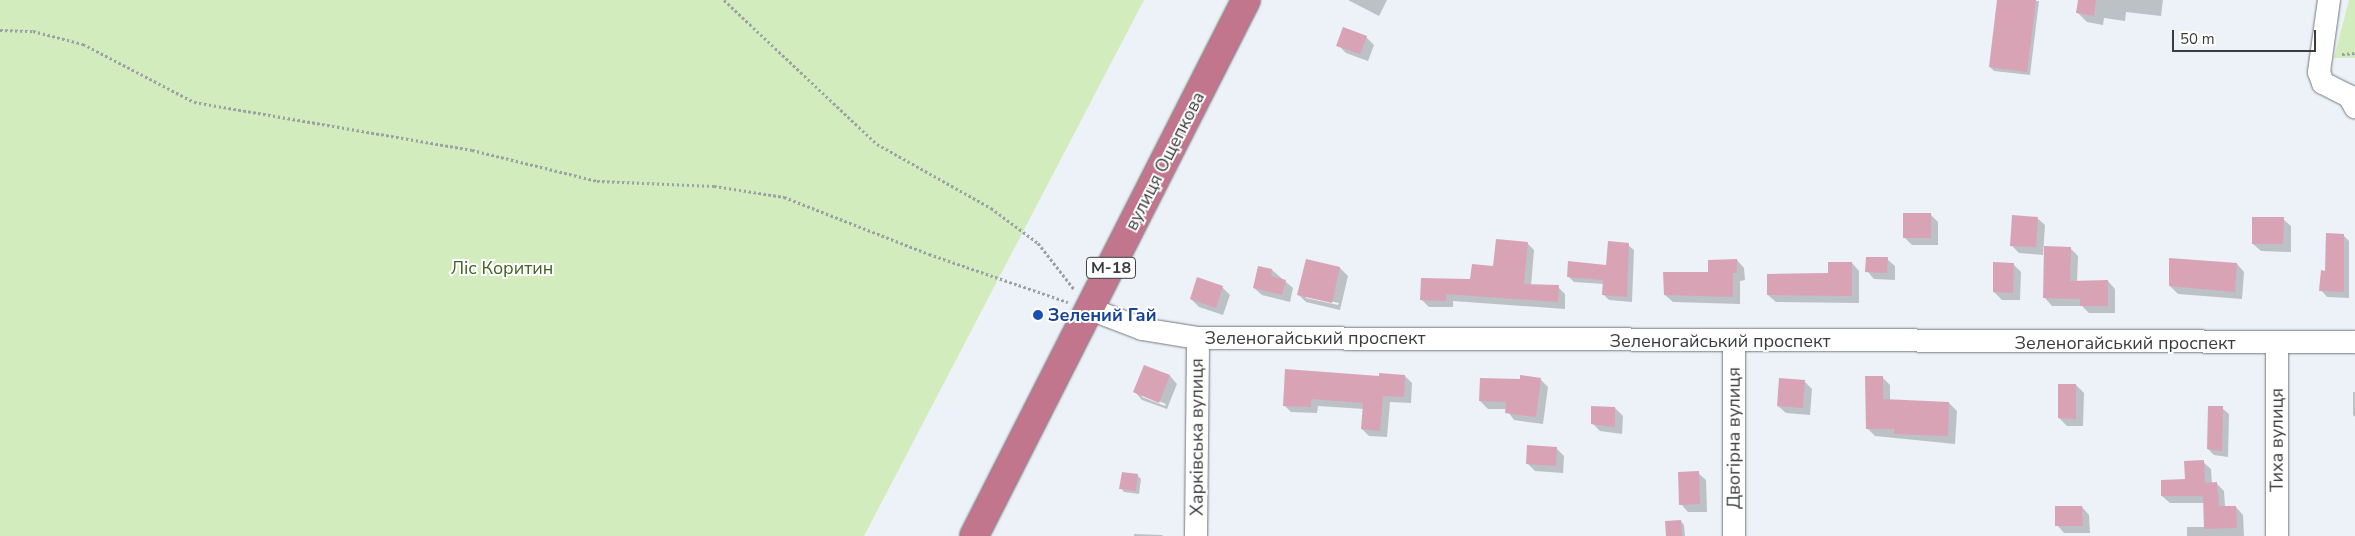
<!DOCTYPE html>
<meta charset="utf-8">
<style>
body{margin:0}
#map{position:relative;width:2355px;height:536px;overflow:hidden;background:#ecf2f7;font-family:"Nunito Sans",sans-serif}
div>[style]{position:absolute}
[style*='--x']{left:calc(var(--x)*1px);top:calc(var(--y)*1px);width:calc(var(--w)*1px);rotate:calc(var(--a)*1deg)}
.green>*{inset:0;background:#d3ecbd}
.shadow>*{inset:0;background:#0003}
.building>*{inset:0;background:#d9a3b6}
.path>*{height:3px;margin-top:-1.5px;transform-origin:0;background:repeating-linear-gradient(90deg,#9da1a5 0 2.5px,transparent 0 5px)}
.roads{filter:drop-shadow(0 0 1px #73787d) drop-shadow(0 0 1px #73787d)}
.minor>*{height:22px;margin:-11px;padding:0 11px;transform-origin:11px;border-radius:11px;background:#fff}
.highway>*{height:28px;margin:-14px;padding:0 14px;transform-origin:14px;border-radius:14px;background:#c1768d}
.dots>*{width:14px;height:14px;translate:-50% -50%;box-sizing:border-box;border:2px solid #fff;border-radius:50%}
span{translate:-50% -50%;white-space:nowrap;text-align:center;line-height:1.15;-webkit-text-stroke:4px #fff;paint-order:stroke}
.shield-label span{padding:1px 4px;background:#fff;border:1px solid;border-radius:4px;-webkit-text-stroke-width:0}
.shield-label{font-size:16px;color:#3a3c3e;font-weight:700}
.street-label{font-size:18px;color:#3a3c3e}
.park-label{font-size:18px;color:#436121}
.transit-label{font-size:18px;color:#164399;font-weight:700}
.left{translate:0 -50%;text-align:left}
.scale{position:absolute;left:2172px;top:30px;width:144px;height:22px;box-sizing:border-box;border:2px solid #3a3c3e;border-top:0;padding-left:6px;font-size:15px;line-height:18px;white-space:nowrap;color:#3a3c3e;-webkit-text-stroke:4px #fff;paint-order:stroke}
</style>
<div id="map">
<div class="green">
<div style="clip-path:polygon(0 0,1144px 0,864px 536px,0 536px)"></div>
<div style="clip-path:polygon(2349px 0,2355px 0,2355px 58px,2334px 58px)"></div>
</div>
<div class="shadow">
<div style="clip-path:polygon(1348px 0,1387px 0,1379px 16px)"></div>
<div style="clip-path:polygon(1999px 0,2039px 1px,2030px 75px,1994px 71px,1990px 67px)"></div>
<div style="clip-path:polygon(2079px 0,2163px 0,2161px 16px,2126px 12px,2125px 21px,2104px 18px,2103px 25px,2087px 22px,2078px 13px)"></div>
<div style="clip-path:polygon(1366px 37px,1374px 45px,1368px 61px,1346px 53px,1338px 45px)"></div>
<div style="clip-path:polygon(1930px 214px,1938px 222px,1938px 245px,1912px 245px,1904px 237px)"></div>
<div style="clip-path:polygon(2037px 218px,2045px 225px,2043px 255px,2019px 253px,2011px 245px)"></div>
<div style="clip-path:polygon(2283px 219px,2291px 226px,2291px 252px,2261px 251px,2253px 244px)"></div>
<div style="clip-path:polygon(2343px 235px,2349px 241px,2349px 298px,2327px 297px,2321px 290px)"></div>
<div style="clip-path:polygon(1527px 243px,1534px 250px,1531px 286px,1558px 287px,1565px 294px,1565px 309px,1453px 301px,1453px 307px,1429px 307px,1422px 300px,1471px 280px)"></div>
<div style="clip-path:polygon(1628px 245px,1634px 250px,1632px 302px,1609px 300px,1603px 294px,1604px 284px,1574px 282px,1568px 276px,1607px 266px)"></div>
<div style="clip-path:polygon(2070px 248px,2078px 256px,2077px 282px,2108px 281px,2115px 289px,2115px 313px,2089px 313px,2082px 306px,2052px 306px,2045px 298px)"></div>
<div style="clip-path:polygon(1887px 259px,1895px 266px,1895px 280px,1874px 279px,1867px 271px)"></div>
<div style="clip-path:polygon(1737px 260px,1744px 268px,1745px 280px,1740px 281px,1740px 304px,1673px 302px,1665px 295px)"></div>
<div style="clip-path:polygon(evenodd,1307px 261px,1340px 268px,1348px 276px,1340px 310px,1306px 302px,1299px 295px,1307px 261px,1306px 296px,1339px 303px,1338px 305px,1306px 298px,1306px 296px)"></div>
<div style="clip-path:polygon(1852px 263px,1859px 271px,1859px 303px,1776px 302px,1768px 295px,1830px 275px)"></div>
<div style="clip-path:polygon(2013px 264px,2021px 272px,2020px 300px,2002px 300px,1994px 292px)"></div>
<div style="clip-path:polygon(2237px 264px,2244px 272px,2242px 299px,2178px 294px,2170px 286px)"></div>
<div style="clip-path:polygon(1272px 270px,1293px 288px,1290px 302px,1262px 295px,1254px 288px)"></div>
<div style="clip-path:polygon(1222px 287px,1230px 295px,1223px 315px,1199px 307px,1191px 299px)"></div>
<div style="clip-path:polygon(evenodd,1145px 367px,1170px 376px,1177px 384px,1167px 409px,1142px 400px,1135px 392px,1145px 367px,1142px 394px,1166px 404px,1165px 406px,1142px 397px,1142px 394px)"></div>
<div style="clip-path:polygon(1405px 376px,1412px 383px,1411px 403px,1390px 402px,1387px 437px,1369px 436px,1362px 429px,1364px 409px,1318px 406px,1317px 413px,1291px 412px,1284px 405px,1380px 378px)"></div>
<div style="clip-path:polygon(1882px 377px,1890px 385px,1890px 401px,1949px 403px,1957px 411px,1955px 444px,1875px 436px,1867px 428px)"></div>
<div style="clip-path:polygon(1540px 379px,1548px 387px,1543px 424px,1514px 420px,1506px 409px,1488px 409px,1480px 401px,1521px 380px)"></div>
<div style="clip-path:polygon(1804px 381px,1812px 389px,1810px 415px,1786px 413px,1778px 406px)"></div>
<div style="clip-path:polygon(2076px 385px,2084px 393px,2083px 426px,2067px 426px,2059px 418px)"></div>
<div style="clip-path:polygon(2353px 392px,2355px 392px,2355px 417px,2353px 415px)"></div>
<div style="clip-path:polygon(1615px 408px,1623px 416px,1622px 434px,1600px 431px,1592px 423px)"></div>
<div style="clip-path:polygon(2222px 408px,2229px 414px,2228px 457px,2214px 455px,2208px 449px)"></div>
<div style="clip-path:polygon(1557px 449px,1564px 456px,1563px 473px,1535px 471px,1528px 464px)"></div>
<div style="clip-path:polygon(2203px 462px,2211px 469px,2212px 484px,2217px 484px,2224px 491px,2225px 507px,2236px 507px,2243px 515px,2244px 536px,2187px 536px,2187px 527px,2205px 527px,2205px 503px,2170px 503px,2162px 496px,2186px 480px)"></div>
<div style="clip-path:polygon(1698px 473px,1706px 480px,1707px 512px,1688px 512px,1681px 504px)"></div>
<div style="clip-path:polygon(1137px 475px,1141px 479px,1139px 494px,1124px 492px,1121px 488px)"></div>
<div style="clip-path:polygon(2082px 507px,2089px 515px,2090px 533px,2064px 533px,2057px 525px)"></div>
<div style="clip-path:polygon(1681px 521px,1684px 525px,1685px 536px,1667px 536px)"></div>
<div style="clip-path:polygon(1134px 534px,1162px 535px,1163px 536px,1134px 536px)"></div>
</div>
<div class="building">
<div style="clip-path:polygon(1997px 0,2036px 0,2027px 72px,1989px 67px)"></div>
<div style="clip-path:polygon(2078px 0,2096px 0,2094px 16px,2076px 13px)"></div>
<div style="clip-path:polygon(1343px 27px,1367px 36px,1360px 54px,1336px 46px)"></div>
<div style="clip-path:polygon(1903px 213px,1931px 213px,1931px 238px,1903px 238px)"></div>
<div style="clip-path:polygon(2012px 215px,2038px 217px,2036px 247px,2010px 246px)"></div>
<div style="clip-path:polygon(2252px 217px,2284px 217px,2283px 244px,2252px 244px)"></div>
<div style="clip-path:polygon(2326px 233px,2344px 234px,2344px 292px,2319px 291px,2321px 270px,2325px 271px)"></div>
<div style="clip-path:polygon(1496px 239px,1528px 242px,1524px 284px,1559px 285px,1558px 302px,1446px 294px,1446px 301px,1420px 300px,1421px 278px,1470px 279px,1472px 264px,1493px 266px)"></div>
<div style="clip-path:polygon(1608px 241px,1629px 243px,1627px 297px,1602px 295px,1603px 280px,1567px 277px,1568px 261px,1606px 265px)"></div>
<div style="clip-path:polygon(2044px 246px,2071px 247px,2070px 281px,2108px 280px,2108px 306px,2080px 306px,2080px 299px,2043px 298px)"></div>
<div style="clip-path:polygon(1866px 257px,1888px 257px,1887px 273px,1865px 272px)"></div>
<div style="clip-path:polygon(2169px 258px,2237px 263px,2235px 292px,2169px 286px)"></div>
<div style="clip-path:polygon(1306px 259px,1340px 267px,1332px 303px,1297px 295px)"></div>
<div style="clip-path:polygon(1737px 259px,1737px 273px,1733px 273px,1733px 297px,1664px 295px,1663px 272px,1708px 272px,1708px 260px)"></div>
<div style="clip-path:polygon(1828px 262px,1852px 262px,1852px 296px,1767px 295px,1767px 274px,1828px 273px)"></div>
<div style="clip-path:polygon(1993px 262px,2014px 263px,2013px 293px,1993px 292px)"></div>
<div style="clip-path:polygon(1258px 266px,1272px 269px,1271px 276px,1286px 280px,1282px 295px,1253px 288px)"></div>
<div style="clip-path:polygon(1197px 277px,1223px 286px,1216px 308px,1190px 299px)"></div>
<div style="clip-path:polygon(1144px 365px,1170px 375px,1159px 403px,1133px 392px)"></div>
<div style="clip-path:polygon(1285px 369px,1379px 376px,1379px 373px,1405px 375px,1404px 397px,1383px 396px,1380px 431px,1361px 429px,1363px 403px,1311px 399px,1311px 407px,1283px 406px)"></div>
<div style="clip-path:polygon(1520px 375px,1541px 378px,1536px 417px,1505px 413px,1506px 402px,1479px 401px,1480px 378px,1520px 379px)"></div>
<div style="clip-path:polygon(1865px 376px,1883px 376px,1883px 399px,1949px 402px,1948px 436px,1894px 434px,1894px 429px,1866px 429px)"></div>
<div style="clip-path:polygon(1779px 378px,1805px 380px,1803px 408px,1777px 406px)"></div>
<div style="clip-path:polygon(2058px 384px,2076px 384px,2076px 419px,2058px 418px)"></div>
<div style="clip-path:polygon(1591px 406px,1615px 407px,1615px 427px,1591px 424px)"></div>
<div style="clip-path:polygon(2208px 406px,2223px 406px,2222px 451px,2207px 449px)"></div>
<div style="clip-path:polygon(1527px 445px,1557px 447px,1556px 466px,1526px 464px)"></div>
<div style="clip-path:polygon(2204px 460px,2205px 483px,2217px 482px,2219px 506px,2236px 506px,2237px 528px,2204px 529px,2203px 496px,2161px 496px,2161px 480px,2185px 479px,2184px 461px)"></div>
<div style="clip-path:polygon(1699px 471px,1700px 504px,1679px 505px,1678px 472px)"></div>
<div style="clip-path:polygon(1122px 472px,1138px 474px,1136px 491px,1119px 489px)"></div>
<div style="clip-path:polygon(2055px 506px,2082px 506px,2083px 526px,2055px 526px)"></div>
<div style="clip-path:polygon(1681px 520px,1682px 536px,1666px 536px,1665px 521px)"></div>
</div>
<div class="path">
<div style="--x:724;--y:0;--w:210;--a:43.3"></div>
<div style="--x:877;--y:144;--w:131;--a:29.3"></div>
<div style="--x:991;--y:208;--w:59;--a:36.7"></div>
<div style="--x:1038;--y:243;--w:58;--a:52"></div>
<div style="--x:0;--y:30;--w:33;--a:2"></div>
<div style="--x:33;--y:31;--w:52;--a:14.6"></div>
<div style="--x:83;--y:44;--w:125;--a:27.6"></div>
<div style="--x:194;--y:102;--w:282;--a:9.8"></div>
<div style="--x:472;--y:150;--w:129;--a:13.9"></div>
<div style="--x:597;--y:181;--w:117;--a:2.4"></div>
<div style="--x:714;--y:186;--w:71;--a:8.9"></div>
<div style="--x:784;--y:197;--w:156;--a:21.5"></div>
<div style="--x:929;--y:254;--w:147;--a:19.1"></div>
<div style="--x:2342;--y:54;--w:13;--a:-4"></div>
</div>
<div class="roads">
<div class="minor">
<div style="--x:2329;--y:0;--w:73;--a:97.9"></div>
<div style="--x:2319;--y:72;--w:12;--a:70"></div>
<div style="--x:2323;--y:83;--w:29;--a:27"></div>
<div style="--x:2349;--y:96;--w:13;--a:61"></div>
<div style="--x:1090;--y:309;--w:56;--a:21"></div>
<div style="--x:1142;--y:329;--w:57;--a:9.1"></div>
<div style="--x:1198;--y:338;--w:1157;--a:0.2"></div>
<div style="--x:1734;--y:341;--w:195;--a:90"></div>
<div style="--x:1196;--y:536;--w:198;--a:-89.4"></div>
<div style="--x:2277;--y:536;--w:192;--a:-90"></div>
</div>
<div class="highway">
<div style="--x:974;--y:536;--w:601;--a:-63.09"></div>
</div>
</div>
<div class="dots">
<div style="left:1038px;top:315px;background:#1a4fb4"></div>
</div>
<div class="shield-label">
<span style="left:1111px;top:268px">М-18</span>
</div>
<div class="street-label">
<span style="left:1165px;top:161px;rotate:-63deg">вулиця Ощепкова</span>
<span style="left:1315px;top:338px">Зеленогайський проспект</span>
<span style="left:1720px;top:341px">Зеленогайський проспект</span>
<span style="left:2125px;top:343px">Зеленогайський проспект</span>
<span style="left:1197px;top:437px;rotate:-90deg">Харківська вулиця</span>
<span style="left:1734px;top:438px;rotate:-90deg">Двогірна вулиця</span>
<span style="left:2277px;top:440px;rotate:-90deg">Тиха вулиця</span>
</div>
<div class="park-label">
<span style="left:502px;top:268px">Ліс Коритин</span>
</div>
<div class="transit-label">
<span class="left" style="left:1048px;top:315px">Зелений Гай</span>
</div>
<div class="scale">50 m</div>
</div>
